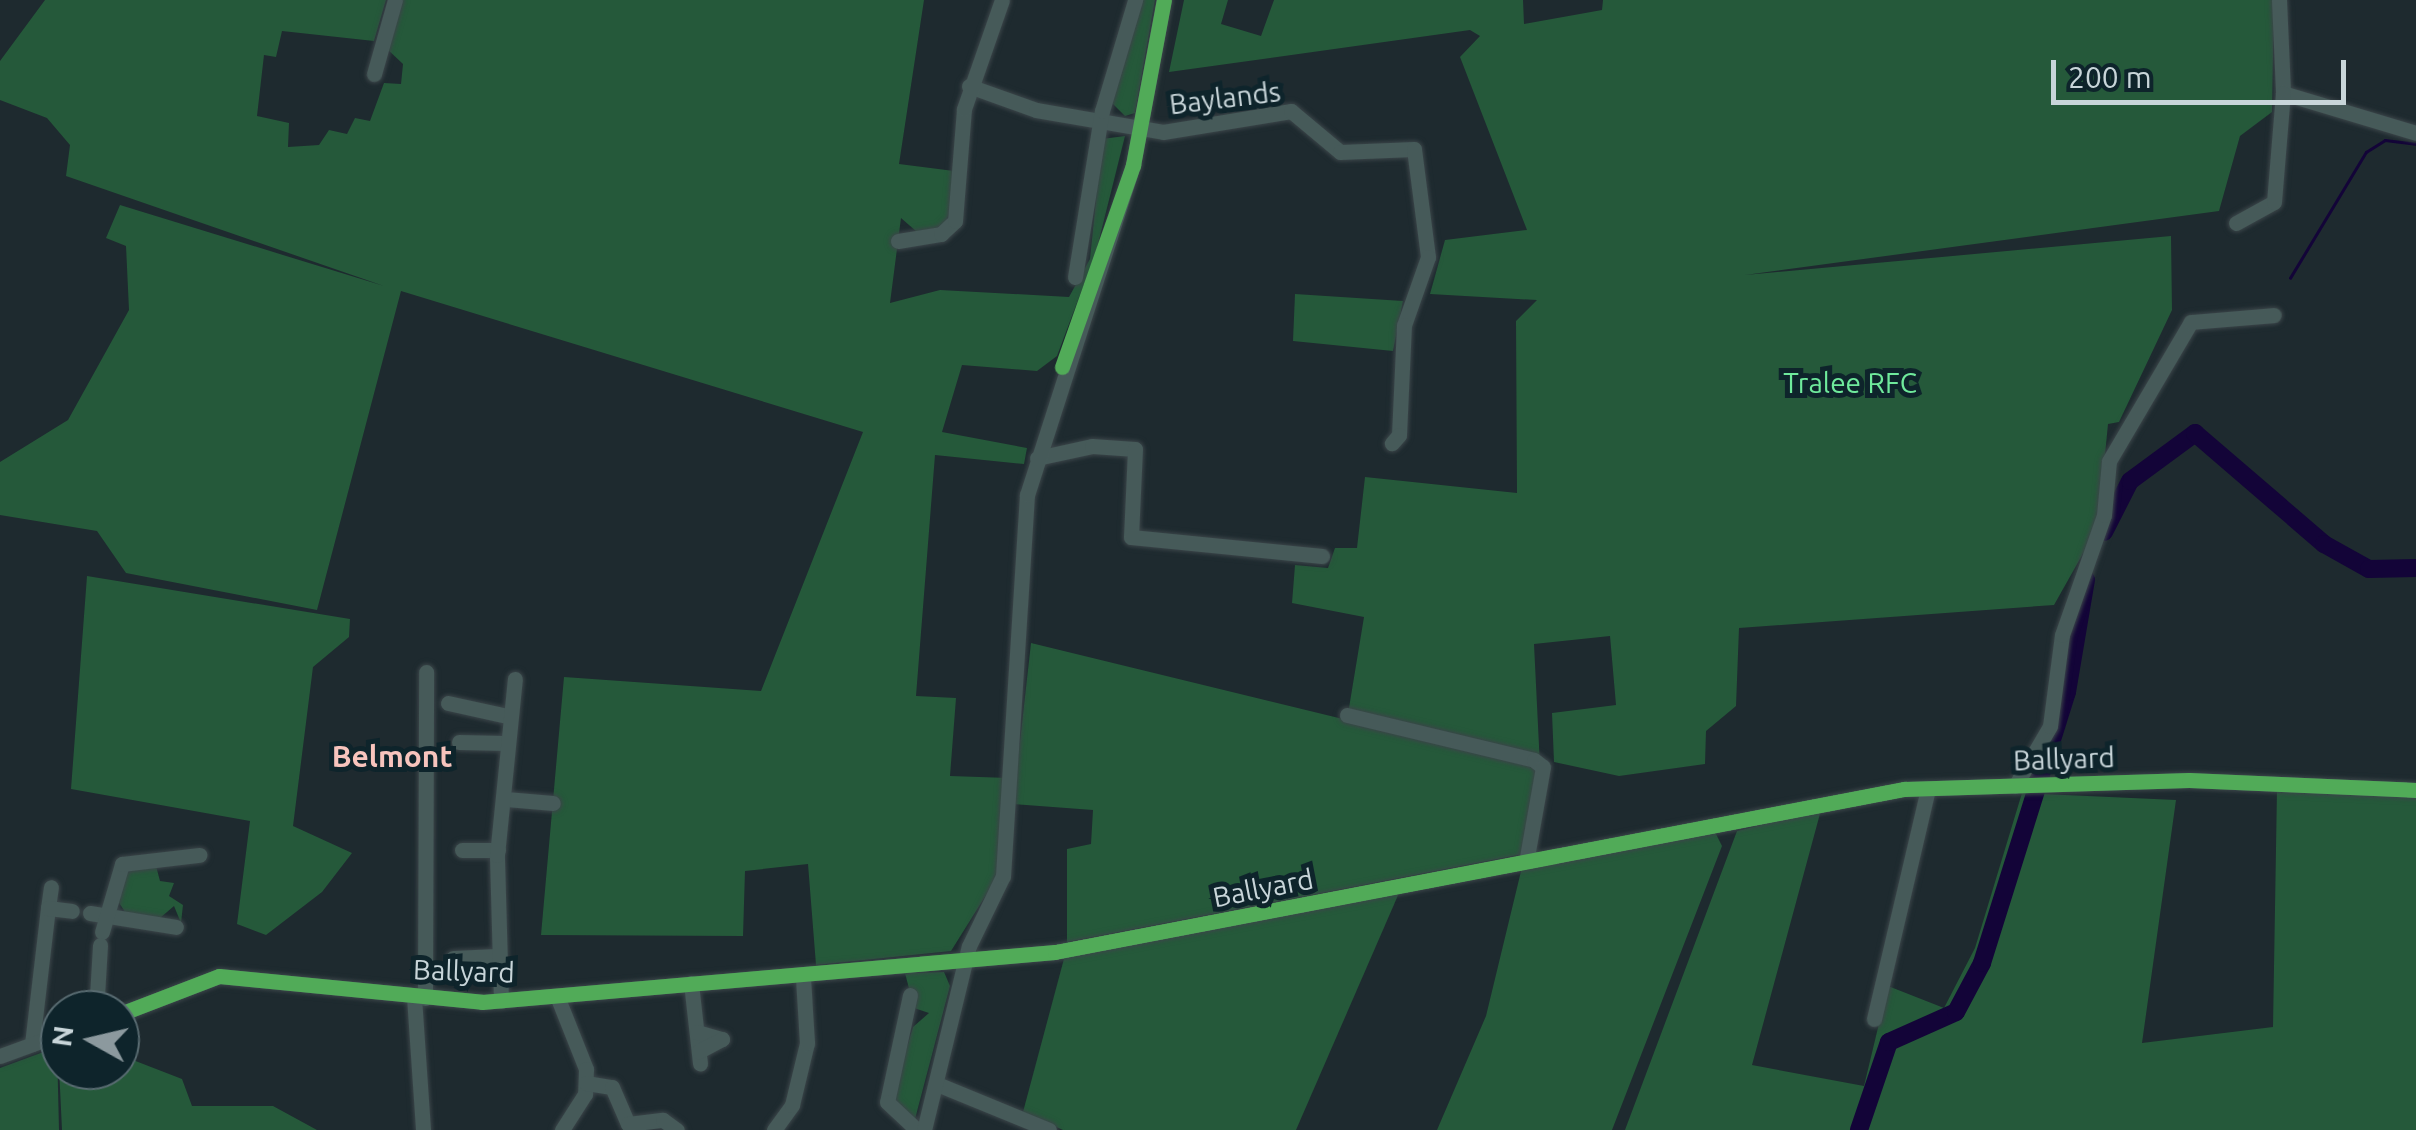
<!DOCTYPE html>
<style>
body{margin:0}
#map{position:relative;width:2416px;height:1130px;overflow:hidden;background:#1e2a2f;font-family:Ubuntu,sans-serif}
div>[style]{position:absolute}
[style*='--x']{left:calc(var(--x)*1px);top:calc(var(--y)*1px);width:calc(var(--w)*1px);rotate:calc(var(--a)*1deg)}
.green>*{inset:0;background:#25593a}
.stream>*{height:2.5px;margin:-1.25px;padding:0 1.25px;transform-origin:1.25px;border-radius:1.25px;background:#130438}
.river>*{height:18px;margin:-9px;padding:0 9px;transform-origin:9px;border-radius:9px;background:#130438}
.roads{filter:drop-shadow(0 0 2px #3b4549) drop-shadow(0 0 2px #3b4549)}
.minor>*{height:15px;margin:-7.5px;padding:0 7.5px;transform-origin:7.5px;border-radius:7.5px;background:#465a59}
.cycleway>*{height:15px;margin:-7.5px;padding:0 7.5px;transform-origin:7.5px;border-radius:7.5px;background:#51ab58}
span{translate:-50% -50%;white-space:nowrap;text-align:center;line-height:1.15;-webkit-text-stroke:10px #0e242b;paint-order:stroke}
.street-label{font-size:28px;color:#c8d5d9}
.park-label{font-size:28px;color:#6fea9c}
.neighbourhood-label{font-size:30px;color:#f7c4bd;font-weight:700}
.north{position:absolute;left:40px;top:990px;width:100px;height:100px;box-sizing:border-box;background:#0e242b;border:2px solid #586b71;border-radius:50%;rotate:278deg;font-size:28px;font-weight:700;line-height:40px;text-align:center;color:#c8d5d9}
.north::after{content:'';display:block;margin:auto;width:35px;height:45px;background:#8c999e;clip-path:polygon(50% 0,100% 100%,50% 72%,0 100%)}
.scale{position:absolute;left:2051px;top:60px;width:295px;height:45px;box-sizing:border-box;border:5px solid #c8d5d9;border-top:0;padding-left:12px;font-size:30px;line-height:35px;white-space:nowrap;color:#c8d5d9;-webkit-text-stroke:8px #0e242b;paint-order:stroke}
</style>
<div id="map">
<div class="green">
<div style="clip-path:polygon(45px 0,386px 0,374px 41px,282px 31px,276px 57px,264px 55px,257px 116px,289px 123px,288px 147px,319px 145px,329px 130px,347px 134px,355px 118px,370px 121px,384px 83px,401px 84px,403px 64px,386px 48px,400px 0,924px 0,899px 164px,954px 171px,955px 194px,945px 226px,917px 232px,901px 218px,890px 303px,940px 290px,1069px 297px,1090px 259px,1102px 139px,1125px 136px,1096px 252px,1057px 356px,1037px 371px,962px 365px,942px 432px,1027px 448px,1024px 464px,935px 455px,916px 696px,956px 698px,950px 776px,1009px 778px,998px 876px,951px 951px,816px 965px,808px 864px,745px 871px,743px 936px,541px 935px,564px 677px,761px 691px,863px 432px,401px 291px,317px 610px,126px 573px,97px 531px,0 515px,0 462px,68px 420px,129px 310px,126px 246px,106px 238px,120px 205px,384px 286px,66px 176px,70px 145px,47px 118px,0 100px,0 61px)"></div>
<div style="clip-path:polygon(1141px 0,1155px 0,1135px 113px,1125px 116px,1112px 103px)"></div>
<div style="clip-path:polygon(1184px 0,1228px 0,1221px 24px,1261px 36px,1274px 0,1523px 0,1524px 24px,1602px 10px,1603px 0,2274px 0,2272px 112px,2240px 136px,2219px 211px,1745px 275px,2171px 236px,2172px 310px,2119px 422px,2108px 424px,2098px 527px,2054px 605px,1739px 628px,1736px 706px,1706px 731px,1705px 764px,1619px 776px,1554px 762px,1552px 713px,1616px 705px,1610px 636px,1534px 644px,1540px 766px,1529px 853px,1067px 942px,1067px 849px,1091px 844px,1093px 810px,1013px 804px,1031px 643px,1347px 720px,1364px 617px,1292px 603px,1295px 565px,1328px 568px,1335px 548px,1357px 548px,1365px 477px,1517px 493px,1516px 321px,1537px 300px,1430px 294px,1445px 240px,1527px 230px,1460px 57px,1480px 36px,1470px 30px,1169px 72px)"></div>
<div style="clip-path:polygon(1295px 294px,1403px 301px,1393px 351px,1293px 341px)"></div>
<div style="clip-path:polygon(87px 576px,350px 619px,349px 637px,313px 667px,293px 826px,352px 853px,322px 892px,266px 935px,237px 924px,250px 821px,71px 789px)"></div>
<div style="clip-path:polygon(2277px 789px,2416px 797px,2416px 1130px,1625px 1130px,1737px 831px,1821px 810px,1752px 1065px,1864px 1086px,1888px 986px,1944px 1008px,1975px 948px,2022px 793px,2176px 800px,2142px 1043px,2273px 1027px)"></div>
<div style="clip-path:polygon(1714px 830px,1722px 846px,1612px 1130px,1437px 1130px,1486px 1016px,1523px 863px)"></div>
<div style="clip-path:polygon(156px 866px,160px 881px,174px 883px,169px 896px,183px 905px,181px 923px,174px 906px,160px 918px,127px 915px,116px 898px,124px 871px)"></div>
<div style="clip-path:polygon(1399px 893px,1296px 1130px,1063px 1130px,1023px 1112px,1065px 955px)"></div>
<div style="clip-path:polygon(944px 972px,950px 986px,914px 1123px,896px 1111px,893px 1094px,913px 1027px,929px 1013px,914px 1008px,905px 973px)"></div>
<div style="clip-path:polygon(57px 1047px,59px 1130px,0 1130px,0 1068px)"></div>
<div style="clip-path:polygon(120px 1055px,182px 1079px,192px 1106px,273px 1106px,317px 1130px,62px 1130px,59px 1067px,120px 1070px)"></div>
</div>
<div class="stream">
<div style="--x:2290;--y:278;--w:147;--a:-58.9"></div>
<div style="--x:2366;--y:152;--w:22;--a:-32"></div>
<div style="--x:2385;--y:140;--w:31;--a:7"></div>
</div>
<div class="river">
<div style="--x:2104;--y:532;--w:57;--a:-63"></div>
<div style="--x:2130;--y:481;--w:81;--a:-36.4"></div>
<div style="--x:2195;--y:433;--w:170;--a:40.7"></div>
<div style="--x:2324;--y:544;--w:51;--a:29.1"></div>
<div style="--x:2369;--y:569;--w:47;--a:-1.2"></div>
<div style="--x:1859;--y:1130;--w:93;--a:-71.2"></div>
<div style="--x:1889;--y:1042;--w:73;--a:-24.1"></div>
<div style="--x:1956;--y:1012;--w:55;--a:-62"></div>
<div style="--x:1982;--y:963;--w:284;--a:-72.6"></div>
<div style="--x:2067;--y:692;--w:114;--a:-80.4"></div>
</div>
<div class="roads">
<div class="minor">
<div style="--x:2279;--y:0;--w:93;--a:87.5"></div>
<div style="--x:2283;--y:93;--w:139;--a:16.7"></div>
<div style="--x:374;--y:74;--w:77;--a:-74.2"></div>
<div style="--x:969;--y:86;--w:71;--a:19.7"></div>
<div style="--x:1036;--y:110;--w:129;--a:9.8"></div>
<div style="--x:1163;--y:132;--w:130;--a:-9.3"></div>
<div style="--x:1291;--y:111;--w:64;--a:39.9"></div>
<div style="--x:1340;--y:152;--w:74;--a:-2.3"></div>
<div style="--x:1414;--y:149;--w:109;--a:82.6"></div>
<div style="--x:1428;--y:257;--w:72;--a:109.4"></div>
<div style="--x:1404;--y:325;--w:110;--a:92.6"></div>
<div style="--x:1399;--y:435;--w:11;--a:131"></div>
<div style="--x:2236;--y:223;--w:43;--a:-28.9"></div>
<div style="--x:2274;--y:202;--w:109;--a:-85.3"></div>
<div style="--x:898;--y:241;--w:44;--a:-9.2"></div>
<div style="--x:941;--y:234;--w:19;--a:-43"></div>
<div style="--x:955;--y:221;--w:112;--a:-85.4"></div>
<div style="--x:964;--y:109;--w:115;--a:-70.8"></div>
<div style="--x:1075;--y:277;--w:168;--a:-80.8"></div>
<div style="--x:1102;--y:111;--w:116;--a:-73.4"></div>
<div style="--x:1037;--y:458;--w:56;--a:-12.3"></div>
<div style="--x:1092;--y:446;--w:43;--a:4"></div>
<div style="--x:1135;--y:449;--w:88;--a:92.6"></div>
<div style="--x:1131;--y:537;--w:192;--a:5.7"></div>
<div style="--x:448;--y:703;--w:60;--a:12.4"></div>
<div style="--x:1347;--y:715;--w:192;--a:13.5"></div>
<div style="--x:1534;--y:760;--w:11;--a:38"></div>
<div style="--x:1543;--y:767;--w:91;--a:100.1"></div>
<div style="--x:459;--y:742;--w:46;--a:1.2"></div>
<div style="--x:2015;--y:786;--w:69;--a:-59.7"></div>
<div style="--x:2050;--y:726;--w:92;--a:-82.5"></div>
<div style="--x:2062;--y:635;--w:127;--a:-70.7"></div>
<div style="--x:2104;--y:515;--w:54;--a:-84.7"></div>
<div style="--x:2109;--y:461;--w:161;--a:-59.5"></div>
<div style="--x:2191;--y:322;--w:83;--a:-4.8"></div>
<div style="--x:506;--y:799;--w:47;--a:4.9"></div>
<div style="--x:462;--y:850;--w:36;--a:0"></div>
<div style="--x:48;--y:908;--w:21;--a:-82"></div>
<div style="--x:90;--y:913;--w:87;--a:9.2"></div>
<div style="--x:102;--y:932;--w:71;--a:-73.6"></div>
<div style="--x:122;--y:864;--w:78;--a:-6.7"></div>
<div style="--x:453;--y:958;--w:43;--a:-2.7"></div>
<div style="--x:691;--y:983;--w:81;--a:83.6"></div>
<div style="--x:910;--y:995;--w:109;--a:102.1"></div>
<div style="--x:887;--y:1102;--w:41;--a:43"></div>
<div style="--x:97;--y:996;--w:51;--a:-86.6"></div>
<div style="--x:557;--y:996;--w:79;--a:68.3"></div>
<div style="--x:586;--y:1069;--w:25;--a:92"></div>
<div style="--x:585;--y:1094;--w:43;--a:122.6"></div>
<div style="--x:414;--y:997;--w:133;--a:86.1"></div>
<div style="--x:425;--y:998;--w:326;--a:-89.8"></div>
<div style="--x:501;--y:1001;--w:146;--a:-91.6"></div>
<div style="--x:497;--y:855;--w:177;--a:-84.2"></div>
<div style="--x:120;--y:1014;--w:106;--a:-21"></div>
<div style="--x:219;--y:976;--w:264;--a:5.6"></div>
<div style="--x:482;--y:1002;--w:575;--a:-4.99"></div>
<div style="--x:1055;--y:952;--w:865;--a:-10.87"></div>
<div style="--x:1904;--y:789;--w:285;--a:-1.8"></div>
<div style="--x:2189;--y:780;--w:227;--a:2.5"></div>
<div style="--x:1874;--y:1019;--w:237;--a:-76.8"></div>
<div style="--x:697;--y:1032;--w:26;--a:16"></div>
<div style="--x:722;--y:1039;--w:26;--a:152"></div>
<div style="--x:32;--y:1044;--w:137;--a:-83.3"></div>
<div style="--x:48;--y:908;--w:24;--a:7"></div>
<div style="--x:0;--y:1056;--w:64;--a:-20.1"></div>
<div style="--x:586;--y:1083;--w:26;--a:9"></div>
<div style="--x:612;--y:1087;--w:40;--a:66.6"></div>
<div style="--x:628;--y:1124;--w:35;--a:-7"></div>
<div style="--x:663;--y:1120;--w:17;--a:36"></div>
<div style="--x:937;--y:1084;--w:121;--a:22.3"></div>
<div style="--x:774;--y:1130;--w:31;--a:-54"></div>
<div style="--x:792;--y:1105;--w:64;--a:-76.4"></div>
<div style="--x:807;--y:1043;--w:66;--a:-93.5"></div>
<div style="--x:924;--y:1130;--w:189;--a:-76.3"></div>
<div style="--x:969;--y:946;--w:78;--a:-64.1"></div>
<div style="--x:1003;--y:876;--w:382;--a:-86.4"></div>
<div style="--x:1027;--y:495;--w:347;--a:-72.2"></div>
<div style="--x:1133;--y:165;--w:168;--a:-79.4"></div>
</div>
</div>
<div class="cycleway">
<div style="--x:1062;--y:367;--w:214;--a:-70.6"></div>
<div style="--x:1133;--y:165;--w:168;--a:-79.4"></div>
<div style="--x:120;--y:1014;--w:106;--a:-21"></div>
<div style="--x:219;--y:976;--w:264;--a:5.6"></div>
<div style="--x:482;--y:1002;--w:575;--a:-4.99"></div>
<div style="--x:1055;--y:952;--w:865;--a:-10.87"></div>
<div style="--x:1904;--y:789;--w:285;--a:-1.8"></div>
<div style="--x:2189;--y:780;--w:227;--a:2.5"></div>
</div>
<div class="street-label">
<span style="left:1225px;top:98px;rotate:-7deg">Baylands</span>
<span style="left:2064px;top:759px;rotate:-2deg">Ballyard</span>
<span style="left:1263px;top:888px;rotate:-11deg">Ballyard</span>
<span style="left:464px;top:971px;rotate:2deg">Ballyard</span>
</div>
<div class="park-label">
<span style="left:1850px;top:383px">Tralee RFC</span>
</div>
<div class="neighbourhood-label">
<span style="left:392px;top:756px">Belmont</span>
</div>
<div class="north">N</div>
<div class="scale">200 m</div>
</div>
